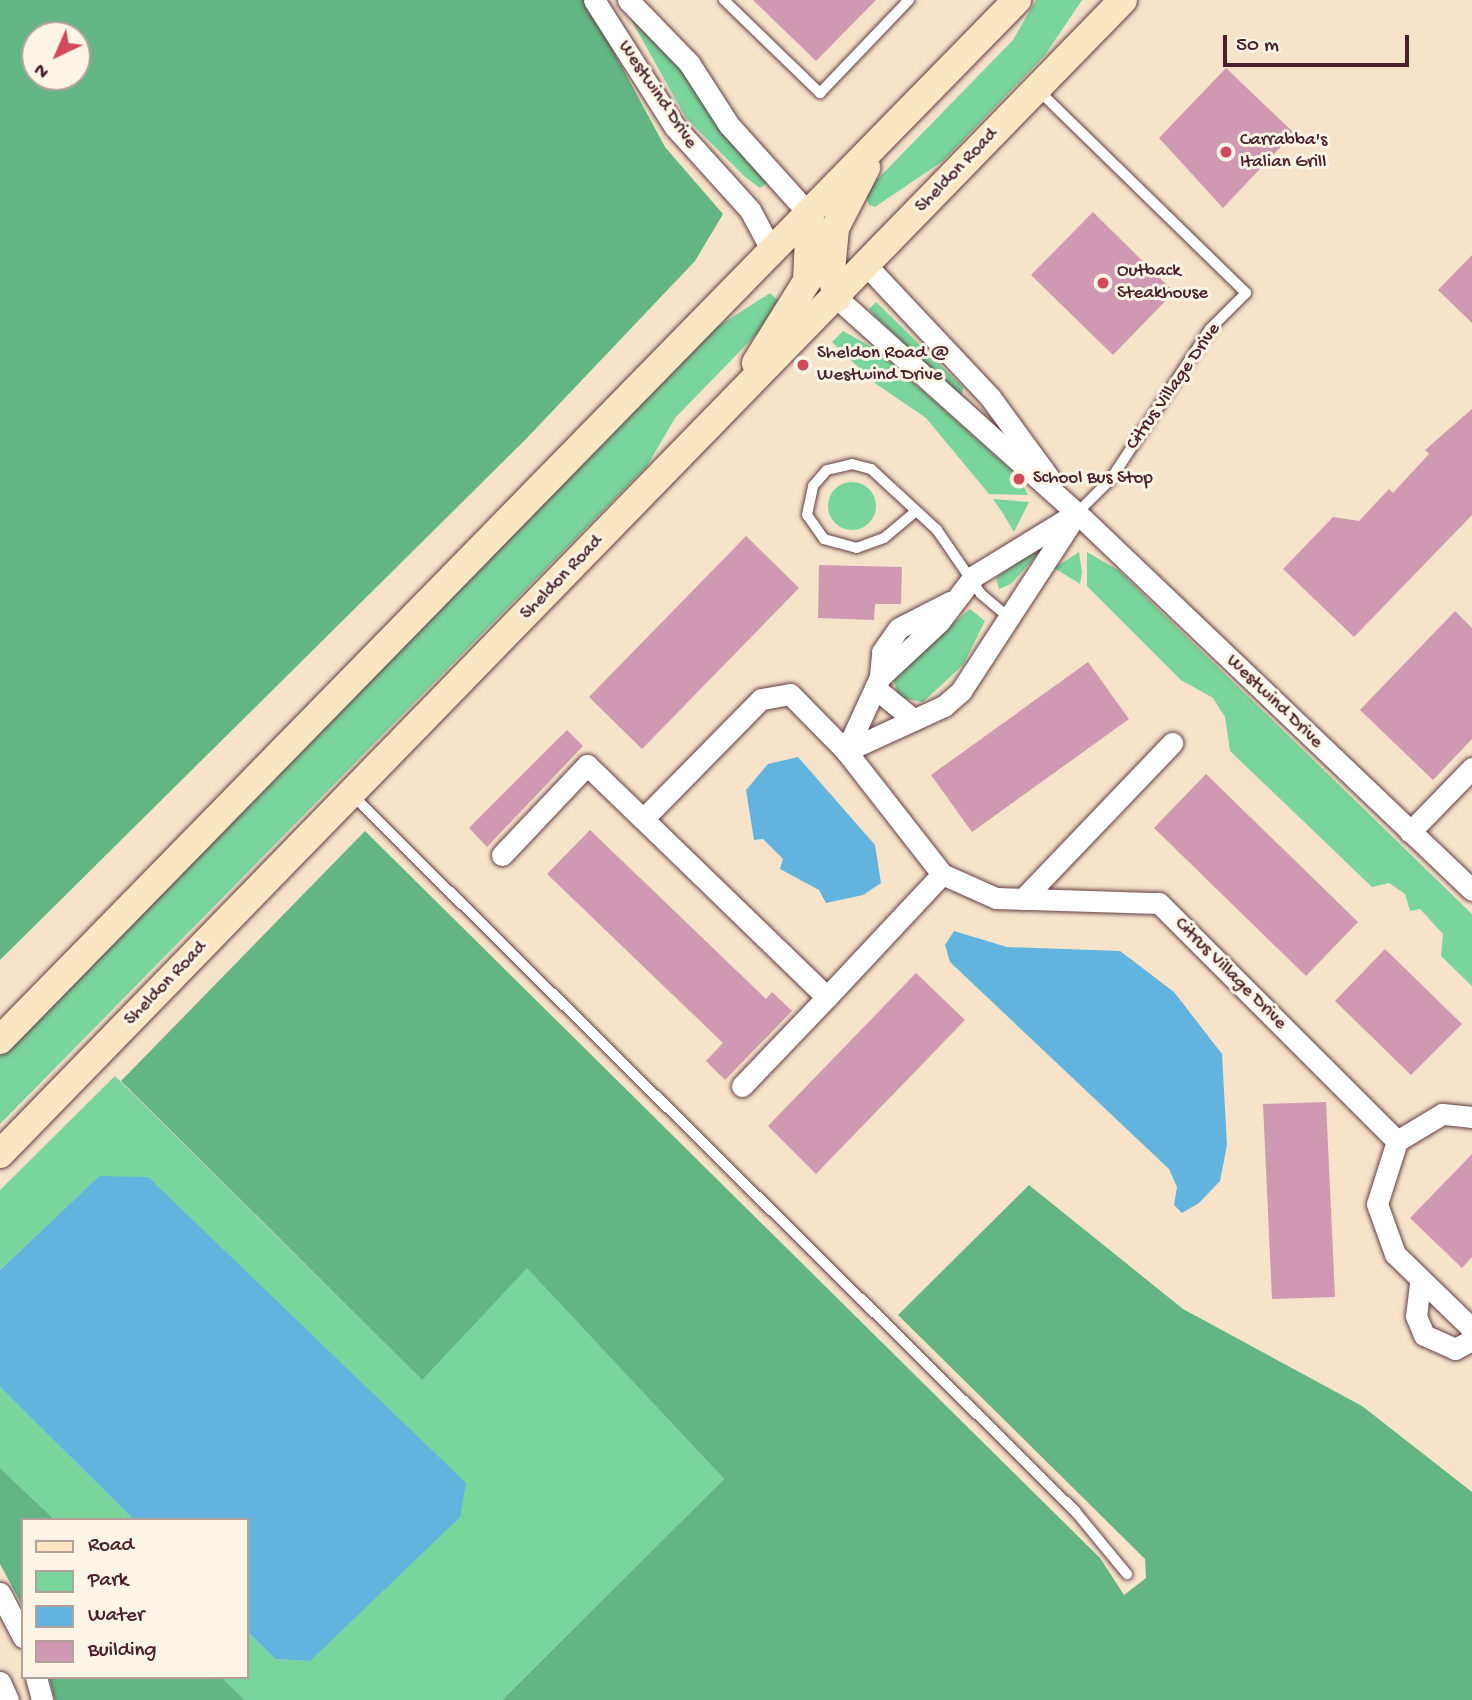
<!DOCTYPE html>
<style>
body{margin:0}
#map{position:relative;width:1472px;height:1700px;overflow:hidden;background:#f6e3ca;font-family:"Gochi Hand",sans-serif}
div>[style]{position:absolute}
[style*='--x']{left:calc(var(--x)*1px);top:calc(var(--y)*1px);width:calc(var(--w)*1px);rotate:calc(var(--a)*1deg)}
.green>*{inset:0;background:#7ad59c}
.round{border-radius:50%}
.forest>*{inset:0;background:#63b684}
.water>*{inset:0;background:#62b4de}
.building>*{inset:0;background:#cf99b1}
.roads{filter:drop-shadow(0 0 2px #643c43) drop-shadow(0 0 2px #643c43)}
.service>*{height:10px;margin:-5px;padding:0 5px;transform-origin:5px;border-radius:5px;background:#fff}
.minor>*{height:21px;margin:-10.5px;padding:0 10.5px;transform-origin:10.5px;border-radius:10.5px;background:#fff}
.secondary>*{height:28px;margin:-14px;padding:0 14px;transform-origin:14px;border-radius:14px;background:#fbe6c4}
.dots>*{width:19px;height:19px;translate:-50% -50%;box-sizing:border-box;border:4px solid #fcf5e5;border-radius:50%}
span{translate:-50% -50%;white-space:nowrap;text-align:center;line-height:1.15;-webkit-text-stroke:6px #fcf5e5;paint-order:stroke}
.street-label{font-size:19px;color:#4a1f2b}
.poi-label{font-size:19px;color:#4a1f2b}
.left{translate:0 -50%;text-align:left}
.legend{position:absolute;left:21px;top:1518px;width:228px;height:161px;box-sizing:border-box;background:#fcf5e5;border:2px solid #b59f9b;margin:0;padding:9px 12px;list-style:none;font-size:21px;color:#4a1f2b}
.legend li{display:flex;align-items:center;gap:14px;height:35px}
.legend b{width:35px;border:2px solid #b59f9b}
.north{position:absolute;left:21px;top:21px;width:70px;height:70px;box-sizing:border-box;background:#fcf5e5;border:2px solid #b59f9b;border-radius:50%;rotate:224deg;font-size:19px;font-weight:700;line-height:28px;text-align:center;color:#4a1f2b}
.north::after{content:'';display:block;margin:auto;width:24px;height:32px;background:#d1495b;clip-path:polygon(50% 0,100% 100%,50% 72%,0 100%)}
.scale{position:absolute;left:1223px;top:35px;width:186px;height:32px;box-sizing:border-box;border:4px solid #4a1f2b;border-top:0;padding-left:9px;font-size:21px;line-height:24px;white-space:nowrap;color:#4a1f2b;-webkit-text-stroke:5px #fcf5e5;paint-order:stroke}
</style>
<div id="map">
<div class="green">
<div style="clip-path:polygon(1036px 0,1082px 0,1045px 55px,943px 161px,875px 207px,869px 205px,865px 192px,1013px 40px)"></div>
<div style="clip-path:polygon(629px 16px,684px 70px,767px 183px,760px 188px,745px 177px,686px 118px)"></div>
<div style="clip-path:polygon(770px 293px,781px 303px,778px 312px,675px 418px,647px 466px,0 1124px,0 1056px,717px 327px)"></div>
<div style="clip-path:polygon(876px 302px,963px 387px,962px 397px,878px 319px,869px 309px)"></div>
<div style="clip-path:polygon(843px 331px,877px 350px,1018px 476px,1028px 495px,989px 494px,926px 418px,876px 384px,832px 342px)"></div>
<div class="round" style="left:828px;top:482px;width:48px;height:48px"></div>
<div style="clip-path:polygon(993px 499px,1029px 502px,1014px 532px,1002px 512px)"></div>
<div style="clip-path:polygon(1053px 537px,1011px 584px,999px 589px,996px 578px)"></div>
<div style="clip-path:polygon(1079px 552px,1082px 572px,1080px 584px,1054px 568px)"></div>
<div style="clip-path:polygon(1087px 552px,1118px 570px,1472px 914px,1472px 986px,1441px 956px,1443px 934px,1420px 909px,1410px 911px,1405px 894px,1389px 883px,1372px 887px,1230px 751px,1225px 717px,1213px 698px,1181px 680px,1087px 586px)"></div>
<div style="clip-path:polygon(970px 609px,985px 621px,963px 665px,923px 702px,899px 698px,892px 675px)"></div>
<div style="clip-path:polygon(115px 1076px,421px 1379px,527px 1267px,724px 1479px,502px 1700px,245px 1700px,221px 1677px,247px 1677px,247px 1631px,275px 1659px,310px 1661px,99px 1176px,0 1270px,0 1190px)"></div>
<div style="clip-path:polygon(0 1387px,134px 1520px,55px 1520px,0 1468px)"></div>
</div>
<div class="forest">
<div style="clip-path:polygon(evenodd,0 0,586px 0,665px 147px,723px 214px,695px 261px,525px 440px,0 960px,0 0,35px 35px,77px 35px,77px 77px,35px 77px,35px 35px)"></div>
<div style="clip-path:polygon(365px 831px,1100px 1558px,1124px 1595px,1146px 1578px,1145px 1559px,898px 1315px,1029px 1185px,1183px 1309px,1362px 1406px,1472px 1492px,1472px 1700px,502px 1700px,724px 1479px,527px 1268px,422px 1380px,121px 1081px)"></div>
<div style="clip-path:polygon(0 1468px,55px 1520px,23px 1520px,23px 1607px,0 1564px)"></div>
<div style="clip-path:polygon(49px 1677px,221px 1677px,245px 1700px,55px 1700px)"></div>
</div>
<div class="water">
<div style="clip-path:polygon(798px 757px,875px 845px,881px 883px,863px 895px,826px 903px,819px 890px,780px 869px,783px 859px,763px 839px,754px 840px,746px 790px,768px 764px)"></div>
<div style="clip-path:polygon(954px 931px,1007px 947px,1120px 951px,1174px 992px,1222px 1054px,1227px 1145px,1220px 1181px,1199px 1203px,1182px 1213px,1174px 1205px,1177px 1187px,1169px 1169px,950px 962px,945px 945px)"></div>
<div style="clip-path:polygon(99px 1176px,148px 1177px,466px 1483px,460px 1517px,310px 1661px,275px 1659px,247px 1631px,247px 1520px,134px 1520px,0 1387px,0 1270px)"></div>
</div>
<div class="building">
<div style="clip-path:polygon(753px 0,876px 0,816px 61px)"></div>
<div style="clip-path:polygon(1226px 68px,1294px 133px,1223px 208px,1159px 138px)"></div>
<div style="clip-path:polygon(1093px 212px,1174px 292px,1113px 355px,1031px 275px)"></div>
<div style="clip-path:polygon(1472px 255px,1472px 323px,1438px 290px)"></div>
<div style="clip-path:polygon(1472px 409px,1472px 515px,1354px 637px,1283px 569px,1333px 517px,1359px 521px,1389px 489px,1393px 493px,1429px 454px,1425px 450px)"></div>
<div style="clip-path:polygon(746px 536px,799px 588px,642px 749px,589px 697px)"></div>
<div style="clip-path:polygon(819px 565px,902px 567px,901px 604px,875px 604px,874px 620px,818px 618px)"></div>
<div style="clip-path:polygon(1455px 611px,1472px 628px,1472px 739px,1433px 780px,1360px 710px)"></div>
<div style="clip-path:polygon(1088px 662px,1129px 719px,972px 832px,931px 775px)"></div>
<div style="clip-path:polygon(567px 730px,583px 746px,487px 847px,469px 828px)"></div>
<div style="clip-path:polygon(1206px 774px,1358px 922px,1306px 976px,1154px 828px)"></div>
<div style="clip-path:polygon(590px 830px,766px 999px,772px 992px,792px 1011px,725px 1080px,706px 1061px,723px 1043px,547px 874px)"></div>
<div style="clip-path:polygon(1385px 949px,1462px 1024px,1411px 1075px,1335px 1001px)"></div>
<div style="clip-path:polygon(916px 973px,965px 1020px,816px 1174px,768px 1126px)"></div>
<div style="clip-path:polygon(1326px 1102px,1335px 1297px,1272px 1299px,1263px 1104px)"></div>
<div style="clip-path:polygon(1472px 1154px,1472px 1257px,1462px 1268px,1410px 1218px)"></div>
</div>
<div class="roads">
<div class="service">
<div style="--x:724;--y:0;--w:134;--a:44.1"></div>
<div style="--x:820;--y:93;--w:129;--a:-46.3"></div>
<div style="--x:1037;--y:89;--w:292;--a:44.3"></div>
<div style="--x:1246;--y:293;--w:51;--a:135"></div>
<div style="--x:1210;--y:329;--w:181;--a:123.5"></div>
<div style="--x:1110;--y:480;--w:47;--a:135"></div>
<div style="--x:915;--y:512;--w:40;--a:140"></div>
<div style="--x:884;--y:538;--w:29;--a:160"></div>
<div style="--x:857;--y:548;--w:34;--a:-165"></div>
<div style="--x:824;--y:539;--w:29;--a:-125"></div>
<div style="--x:807;--y:515;--w:30;--a:-78"></div>
<div style="--x:813;--y:486;--w:21;--a:-49"></div>
<div style="--x:827;--y:470;--w:26;--a:-13"></div>
<div style="--x:852;--y:464;--w:20;--a:15"></div>
<div style="--x:871;--y:469;--w:90;--a:42.7"></div>
<div style="--x:937;--y:530;--w:78;--a:55.5"></div>
<div style="--x:981;--y:594;--w:33;--a:40"></div>
<div style="--x:352;--y:795;--w:1018;--a:44.72"></div>
<div style="--x:1075;--y:1511;--w:82;--a:50.5"></div>
</div>
<div class="minor">
<div style="--x:594;--y:0;--w:151;--a:57.5"></div>
<div style="--x:675;--y:127;--w:112;--a:47.9"></div>
<div style="--x:750;--y:210;--w:49;--a:61.9"></div>
<div style="--x:628;--y:0;--w:88;--a:45.9"></div>
<div style="--x:689;--y:63;--w:74;--a:57.2"></div>
<div style="--x:729;--y:125;--w:121;--a:48"></div>
<div style="--x:867;--y:266;--w:180;--a:46.8"></div>
<div style="--x:990;--y:397;--w:100;--a:53.9"></div>
<div style="--x:837;--y:298;--w:322;--a:41.9"></div>
<div style="--x:1077;--y:513;--w:546;--a:43.66"></div>
<div style="--x:880;--y:677;--w:81;--a:-43"></div>
<div style="--x:939;--y:622;--w:58;--a:-52.7"></div>
<div style="--x:974;--y:576;--w:121;--a:-31.5"></div>
<div style="--x:875;--y:688;--w:50;--a:39.4"></div>
<div style="--x:846;--y:751;--w:108;--a:-24.7"></div>
<div style="--x:944;--y:706;--w:23;--a:-41"></div>
<div style="--x:961;--y:691;--w:212;--a:-56.9"></div>
<div style="--x:846;--y:751;--w:81;--a:-65.3"></div>
<div style="--x:880;--y:677;--w:25;--a:-85"></div>
<div style="--x:882;--y:652;--w:29;--a:-55"></div>
<div style="--x:899;--y:628;--w:57;--a:-27"></div>
<div style="--x:1410;--y:832;--w:89;--a:-45.9"></div>
<div style="--x:502;--y:855;--w:124;--a:-46.6"></div>
<div style="--x:587;--y:765;--w:78;--a:44"></div>
<div style="--x:942;--y:874;--w:156;--a:-128"></div>
<div style="--x:846;--y:751;--w:80;--a:-134.5"></div>
<div style="--x:790;--y:694;--w:29;--a:170"></div>
<div style="--x:761;--y:699;--w:168;--a:134.5"></div>
<div style="--x:643;--y:819;--w:256;--a:44.1"></div>
<div style="--x:827;--y:997;--w:168;--a:-46.9"></div>
<div style="--x:942;--y:874;--w:59;--a:24"></div>
<div style="--x:996;--y:898;--w:163;--a:1.8"></div>
<div style="--x:1159;--y:903;--w:337;--a:45"></div>
<div style="--x:1023;--y:899;--w:216;--a:-46.3"></div>
<div style="--x:742;--y:1086;--w:123;--a:-46.3"></div>
<div style="--x:1472;--y:1117;--w:30;--a:-174"></div>
<div style="--x:1442;--y:1114;--w:52;--a:149"></div>
<div style="--x:1397;--y:1141;--w:66;--a:107.6"></div>
<div style="--x:1377;--y:1204;--w:53;--a:70.2"></div>
<div style="--x:1395;--y:1254;--w:107;--a:44.2"></div>
<div style="--x:1420;--y:1284;--w:32;--a:97"></div>
<div style="--x:1416;--y:1316;--w:21;--a:67"></div>
<div style="--x:1424;--y:1335;--w:34;--a:24"></div>
<div style="--x:1455;--y:1349;--w:19;--a:-28"></div>
<div style="--x:0;--y:1593;--w:50;--a:62.4"></div>
<div style="--x:36;--y:1677;--w:24;--a:75"></div>
<div style="--x:0;--y:1682;--w:20;--a:66"></div>
</div>
<div class="secondary">
<div style="--x:837;--y:298;--w:28;--a:-103"></div>
<div style="--x:831;--y:271;--w:43;--a:-84.7"></div>
<div style="--x:835;--y:228;--w:68;--a:-62.7"></div>
<div style="--x:756;--y:363;--w:97;--a:-58.1"></div>
<div style="--x:807;--y:281;--w:66;--a:-87.4"></div>
<div style="--x:0;--y:1040;--w:1455;--a:-45.64"></div>
<div style="--x:0;--y:1154;--w:1610;--a:-45.78"></div>
</div>
</div>
<div class="dots">
<div style="left:1226px;top:152px;background:#d1495b"></div>
<div style="left:1103px;top:283px;background:#d1495b"></div>
<div style="left:803px;top:365px;background:#d1495b"></div>
<div style="left:1019px;top:479px;background:#d1495b"></div>
</div>
<div class="street-label">
<span style="left:657px;top:95px;rotate:56deg">Westwind Drive</span>
<span style="left:957px;top:171px;rotate:-46deg">Sheldon Road</span>
<span style="left:1174px;top:387px;rotate:-55deg">Citrus Village Drive</span>
<span style="left:562px;top:578px;rotate:-46deg">Sheldon Road</span>
<span style="left:1274px;top:702px;rotate:44deg">Westwind Drive</span>
<span style="left:1230px;top:974px;rotate:45deg">Citrus Village Drive</span>
<span style="left:166px;top:984px;rotate:-46deg">Sheldon Road</span>
</div>
<div class="poi-label">
<span class="left" style="left:1240px;top:152px">Carrabba's<br>Italian Grill</span>
<span class="left" style="left:1117px;top:283px">Outback<br>Steakhouse</span>
<span class="left" style="left:817px;top:365px">Sheldon Road @<br>Westwind Drive</span>
<span class="left" style="left:1033px;top:479px">School Bus Stop</span>
</div>
<ul class="legend">
<li><b style="height:9px;background:#fbe6c4"></b>Road</li>
<li><b style="height:19px;background:#7ad59c"></b>Park</li>
<li><b style="height:19px;background:#62b4de"></b>Water</li>
<li><b style="height:19px;background:#cf99b1"></b>Building</li>
</ul>
<div class="north">N</div>
<div class="scale">50 m</div>
</div>
